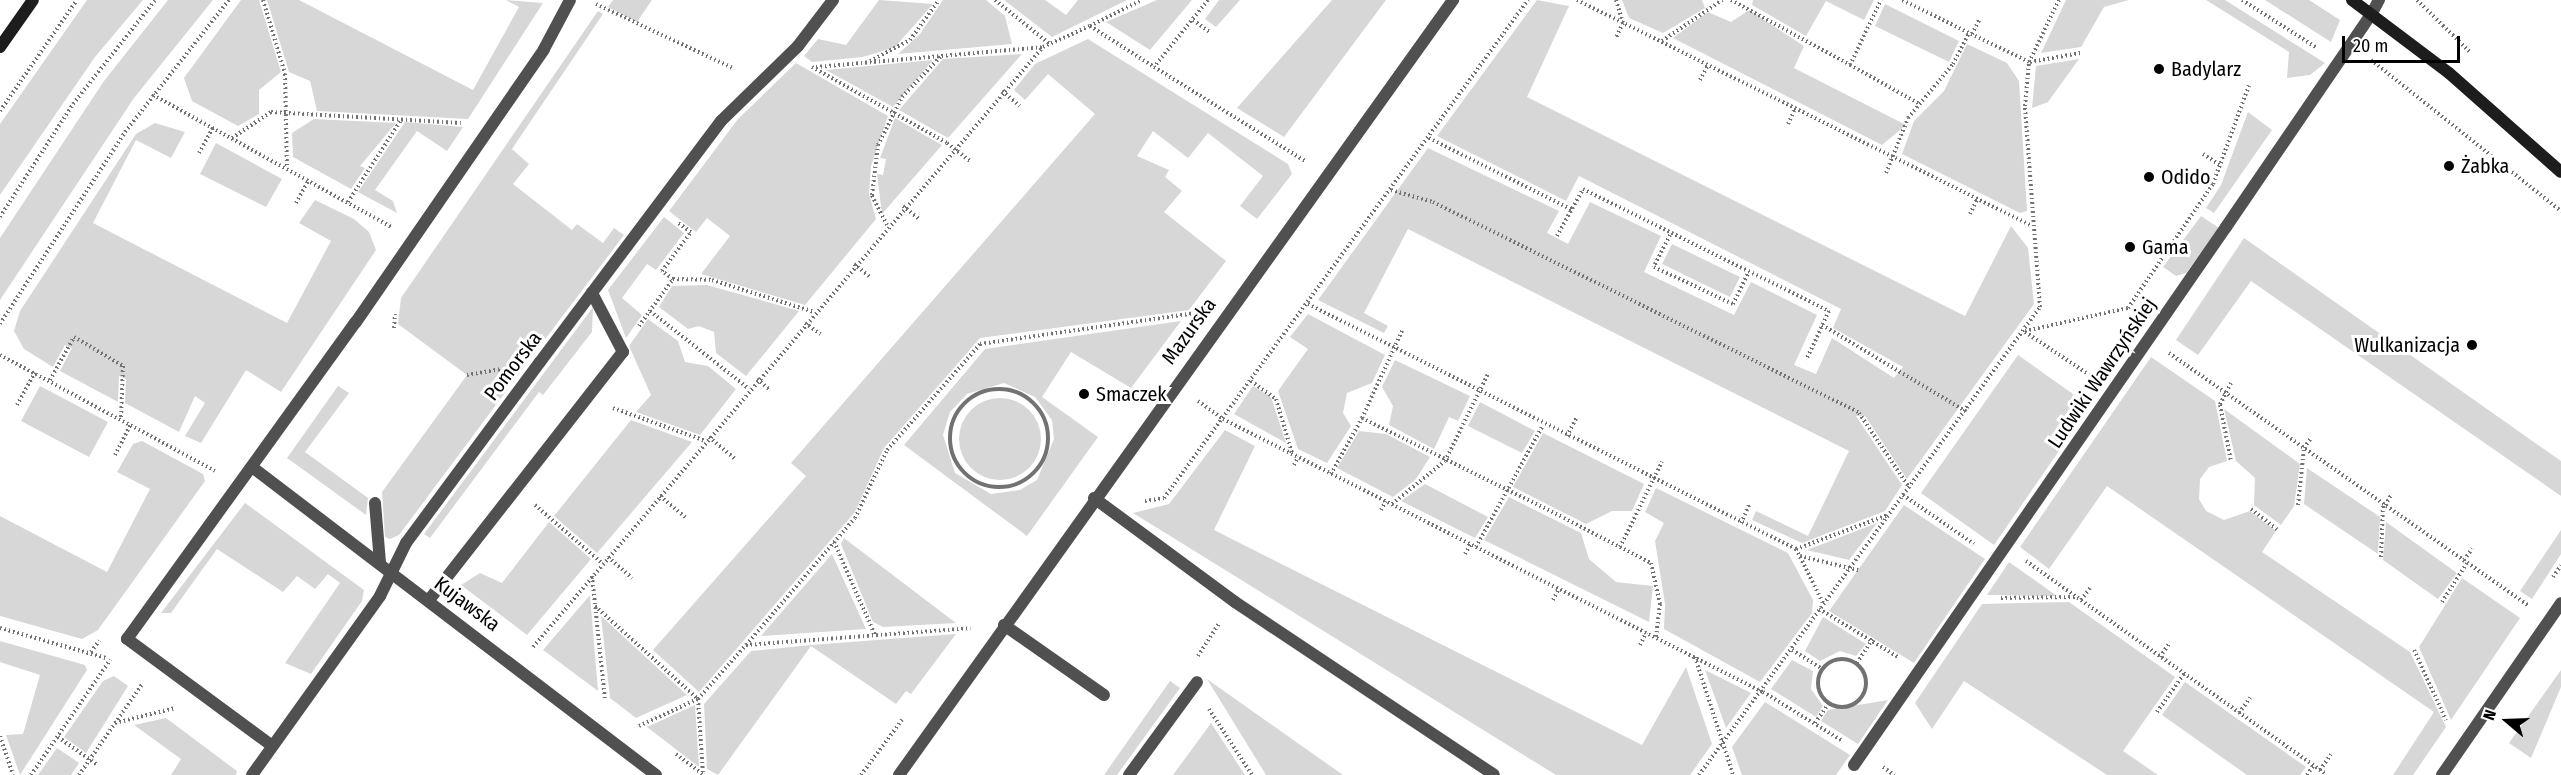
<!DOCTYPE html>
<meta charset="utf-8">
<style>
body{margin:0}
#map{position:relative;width:2561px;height:775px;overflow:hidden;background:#fff;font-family:"Fira Sans Condensed",sans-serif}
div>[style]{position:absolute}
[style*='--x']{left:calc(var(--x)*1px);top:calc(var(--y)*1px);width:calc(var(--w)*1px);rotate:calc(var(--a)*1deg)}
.green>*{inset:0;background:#d7d7d7}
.round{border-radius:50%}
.path>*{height:4px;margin-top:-2px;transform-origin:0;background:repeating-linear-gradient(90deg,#727272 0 1.5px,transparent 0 4.5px)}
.path>.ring{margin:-2px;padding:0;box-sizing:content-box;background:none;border:4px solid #727272;border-radius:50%}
.lane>*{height:12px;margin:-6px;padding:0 6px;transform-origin:6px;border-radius:6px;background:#505050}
.street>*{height:12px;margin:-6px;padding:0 6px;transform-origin:6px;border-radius:6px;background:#505050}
.secondary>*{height:12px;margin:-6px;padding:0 6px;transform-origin:6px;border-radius:6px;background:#1d1d1d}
.dots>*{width:16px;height:16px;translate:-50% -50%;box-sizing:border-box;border:3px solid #fff;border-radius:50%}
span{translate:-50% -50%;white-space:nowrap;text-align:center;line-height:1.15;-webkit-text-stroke:6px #fff;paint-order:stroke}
.poi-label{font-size:20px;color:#000}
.left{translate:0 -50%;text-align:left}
.right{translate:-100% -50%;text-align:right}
.street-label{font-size:20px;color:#000}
.north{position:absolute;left:2477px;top:691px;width:60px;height:60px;-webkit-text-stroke:4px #fff;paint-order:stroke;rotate:289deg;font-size:16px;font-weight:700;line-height:24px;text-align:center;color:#000}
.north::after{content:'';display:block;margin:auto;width:21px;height:27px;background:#000;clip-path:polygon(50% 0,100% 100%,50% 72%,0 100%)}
.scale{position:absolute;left:2342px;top:36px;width:118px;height:27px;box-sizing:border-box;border:3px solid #000;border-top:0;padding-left:8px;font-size:18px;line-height:21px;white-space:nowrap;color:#000;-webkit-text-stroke:4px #fff;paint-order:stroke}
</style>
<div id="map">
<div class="green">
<div style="clip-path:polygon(87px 0,143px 0,95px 57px,0 195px,0 124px)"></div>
<div style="clip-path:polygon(168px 0,213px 0,134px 98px,0 300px,0 238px,104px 81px)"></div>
<div style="clip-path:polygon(241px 0,259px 0,281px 72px,259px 90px,259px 114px,238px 126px,192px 101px,184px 78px)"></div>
<div style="clip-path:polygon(267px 0,299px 0,473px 90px,519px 7px,506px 0,543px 3px,468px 119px,317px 111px,310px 81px,289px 72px)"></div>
<div style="clip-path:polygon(613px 0,652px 0,637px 22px,608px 7px)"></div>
<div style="clip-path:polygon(879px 0,933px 4px,895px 47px,863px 57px,812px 62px,804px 56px,818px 39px,846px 45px)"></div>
<div style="clip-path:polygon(943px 0,986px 0,1005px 16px,1012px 44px,898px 54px,920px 34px)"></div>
<div style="clip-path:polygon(1004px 0,1045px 0,1066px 15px,1078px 0,1127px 0,1052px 37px)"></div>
<div style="clip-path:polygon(1157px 0,1192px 0,1150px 50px,1106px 22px)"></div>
<div style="clip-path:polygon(1219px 0,1240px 0,1216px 27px,1205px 19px)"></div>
<div style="clip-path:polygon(1332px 0,1386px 0,1284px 137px,1237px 108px)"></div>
<div style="clip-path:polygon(1537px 0,1569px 6px,1527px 97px,1965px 316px,2011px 226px,2028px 248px,2034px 304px,1907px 479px,1865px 416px,1856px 416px,1902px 485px,1885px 511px,1802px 543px,1752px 520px,1756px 511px,1808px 536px,1849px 451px,1408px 229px,1364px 313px,1388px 326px,1384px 333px,1318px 300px,1428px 148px,1559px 211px,1547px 233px,1568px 244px,1590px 202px,1661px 236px,1644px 272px,1734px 315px,1751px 282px,1817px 315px,1794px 365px,1816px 374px,1832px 338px,1894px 378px,1903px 367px,1833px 328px,1841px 309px,1579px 176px,1566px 201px,1437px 136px)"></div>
<div style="clip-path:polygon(1622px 0,1702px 0,1705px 8px,1663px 33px,1629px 18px)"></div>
<div style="clip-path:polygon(1753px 0,1874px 0,1864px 20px,1826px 1px,1806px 36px,1752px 5px)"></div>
<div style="clip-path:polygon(2066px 0,2129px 0,2104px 7px,2081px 47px,2041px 53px)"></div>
<div style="clip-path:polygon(2206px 0,2225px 0,2325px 63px,2310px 75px,2287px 78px,2289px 52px)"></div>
<div style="clip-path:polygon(2265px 0,2309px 0,2340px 20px,2331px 42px)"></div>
<div style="clip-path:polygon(1885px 4px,1959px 41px,1949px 62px,1875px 26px)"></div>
<div style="clip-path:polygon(1749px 10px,1804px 46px,1794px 68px,1906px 125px,1882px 145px,1673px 38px,1708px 12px,1731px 22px)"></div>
<div style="clip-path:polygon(598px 11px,603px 14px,512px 149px,529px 164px,513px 184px,572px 230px,577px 224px,603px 243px,614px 228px,624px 235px,543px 342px,535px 335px,530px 340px,539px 347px,399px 535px,390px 539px,385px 537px,382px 492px,467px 375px,398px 324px,401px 298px)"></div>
<div style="clip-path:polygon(1088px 39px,1288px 164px,1292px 174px,1257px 219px,1240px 206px,1263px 176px,1208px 133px,1188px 158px,1153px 131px,1137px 156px,1169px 170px,1165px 177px,1182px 191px,1164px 212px,1226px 261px,1189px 310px,980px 338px,884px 448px,855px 512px,699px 692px,653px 650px,806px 476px,791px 463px,1095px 114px,1048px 74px,1025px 100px,1014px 90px,1035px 64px)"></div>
<div style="clip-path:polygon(1967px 44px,2007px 63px,2019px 81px,2027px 211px,2020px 213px,1902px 154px,1914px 121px,1944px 91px)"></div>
<div style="clip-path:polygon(1022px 54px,948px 138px,899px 110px,943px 59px)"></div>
<div style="clip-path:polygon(2079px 59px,2048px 102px,2032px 108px,2036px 66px)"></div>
<div style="clip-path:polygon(933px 60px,893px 107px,826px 70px)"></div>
<div style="clip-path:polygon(796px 63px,888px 116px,871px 166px,869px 194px,876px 219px,805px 305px,701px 274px,730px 236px,707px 218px,696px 232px,669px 211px,738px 119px)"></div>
<div style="clip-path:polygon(2248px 112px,2272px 130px,2214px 213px,2206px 208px,2221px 185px)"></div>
<div style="clip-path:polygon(895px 118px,942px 145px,882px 214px,877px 174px,883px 175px,886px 159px,880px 158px)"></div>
<div style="clip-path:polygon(314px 119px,396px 123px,360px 166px,365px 168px,351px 189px,293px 157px,292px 133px)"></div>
<div style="clip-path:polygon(405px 122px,463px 127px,447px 151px,417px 131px,375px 190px,393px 201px,397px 213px,358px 192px)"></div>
<div style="clip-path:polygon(155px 123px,185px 132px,171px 158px,136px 140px,93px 223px,287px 323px,331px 241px,299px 223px,315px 200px,354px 219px,369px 232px,376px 250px,281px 392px,246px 370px,201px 443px,185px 436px,205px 403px,195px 396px,179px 432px,125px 403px,126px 379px,119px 376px,118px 402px,60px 371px,72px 348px,65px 345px,53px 367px,24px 349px,14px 331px,20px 311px,136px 134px)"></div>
<div style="clip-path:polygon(216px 143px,282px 179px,266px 207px,200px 174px)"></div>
<div style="clip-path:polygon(2201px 216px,2219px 228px,2186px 273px,2176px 276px,2163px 267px)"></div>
<div style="clip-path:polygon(664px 217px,684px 233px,656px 270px,647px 264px,622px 298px,642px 315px,626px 338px,608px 290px)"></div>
<div style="clip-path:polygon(2244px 238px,2561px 461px,2561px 496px,2251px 281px,2198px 355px,2176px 340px)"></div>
<div style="clip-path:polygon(1672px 244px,1740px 277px,1730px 297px,1662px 264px)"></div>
<div style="clip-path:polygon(707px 285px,799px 311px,746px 376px,716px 353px,714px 332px,699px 326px,688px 329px,659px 307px,672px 286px)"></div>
<div style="clip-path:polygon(593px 307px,592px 332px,543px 395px,539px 392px,430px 538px,424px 534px)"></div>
<div style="clip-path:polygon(1308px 314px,1385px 355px,1372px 383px,1347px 393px,1343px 413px,1351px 426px,1327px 463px,1298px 449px,1278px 391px,1308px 349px,1290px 337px)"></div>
<div style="clip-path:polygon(648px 319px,678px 341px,685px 362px,708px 366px,736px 389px,700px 435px,636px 412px,651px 395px,629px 346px)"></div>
<div style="clip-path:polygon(evenodd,1181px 321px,1131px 388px,1071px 352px,1042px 397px,1098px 437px,1027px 536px,904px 445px,985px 349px,1181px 321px,1004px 383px,1035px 397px,1052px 420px,1054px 439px,1037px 480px,1020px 490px,991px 494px,955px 473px,943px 435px,950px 412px,967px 394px,1004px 383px)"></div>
<div style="clip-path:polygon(2018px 355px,2090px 406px,1994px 545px,1921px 493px)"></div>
<div style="clip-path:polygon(2151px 357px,2215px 401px,2227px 461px,2209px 467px,2200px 479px,2199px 499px,2206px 511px,2224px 520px,2250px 511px,2276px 531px,2262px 552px,2410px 652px,2446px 727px,2413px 775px,2393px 775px,2434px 712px,2107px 486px,2049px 569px,2020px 547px)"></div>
<div style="clip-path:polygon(1395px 360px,1470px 396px,1458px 421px,1449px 417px,1434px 449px,1389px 425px,1393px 406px,1382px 387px)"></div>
<div style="clip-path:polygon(40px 386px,108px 422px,89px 457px,21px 421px)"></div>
<div style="clip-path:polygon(338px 386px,349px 393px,305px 452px,368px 498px,366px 515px,287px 458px)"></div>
<div style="clip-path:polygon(1253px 386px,1271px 397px,1286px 443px,1234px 414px)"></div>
<div class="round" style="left:959px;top:398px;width:82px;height:82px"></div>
<div style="clip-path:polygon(1480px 402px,1535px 431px,1522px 453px,1468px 426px)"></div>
<div style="clip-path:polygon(2224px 409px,2300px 464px,2294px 506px,2281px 525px,2254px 505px,2255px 478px,2236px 461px)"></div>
<div style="clip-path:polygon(631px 420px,692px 442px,597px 553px,554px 516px)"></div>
<div style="clip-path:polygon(1225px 430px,1255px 446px,1214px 530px,1642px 745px,1686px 667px,1712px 744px,1690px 775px,1556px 775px,1133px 513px,1169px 504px)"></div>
<div style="clip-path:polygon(1359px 431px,1386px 434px,1430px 457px,1416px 479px,1393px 497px,1337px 468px)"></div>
<div style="clip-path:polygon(1543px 433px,1644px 484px,1632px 511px,1612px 511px,1586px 524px,1513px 487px)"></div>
<div style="clip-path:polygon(142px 441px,203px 474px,205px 481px,98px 630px,82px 639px,0 616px,0 516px,107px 572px,150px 489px,117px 472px,133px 444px)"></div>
<div style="clip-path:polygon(2307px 468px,2380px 517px,2378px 554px,2304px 504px)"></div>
<div style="clip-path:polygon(1425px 484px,1488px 517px,1475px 538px,1401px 501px)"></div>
<div style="clip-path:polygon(1656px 488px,1788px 553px,1813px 600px,1812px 613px,1760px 682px,1664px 629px,1665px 604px,1655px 541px,1664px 523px,1645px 512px)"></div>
<div style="clip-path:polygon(1509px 497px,1581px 533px,1589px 559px,1616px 582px,1653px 586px,1649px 622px,1484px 540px)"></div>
<div style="clip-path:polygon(245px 503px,364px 590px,362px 601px,311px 674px,285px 663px,340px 583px,328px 574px,315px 589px,297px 576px,283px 592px,217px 549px,171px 613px,161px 613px)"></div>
<div style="clip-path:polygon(1904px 505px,1985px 559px,1914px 663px,1829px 611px)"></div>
<div style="clip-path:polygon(549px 522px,591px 559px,527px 635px,461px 585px,480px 573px,502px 583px)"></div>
<div style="clip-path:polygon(2386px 522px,2457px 573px,2438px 599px,2383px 560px)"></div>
<div style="clip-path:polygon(1877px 523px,1849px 560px,1807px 550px)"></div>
<div style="clip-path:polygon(2561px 530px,2561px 554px,2532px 599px,2520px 591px)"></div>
<div style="clip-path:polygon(844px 538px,956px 623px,883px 627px,873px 622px,841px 544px)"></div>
<div style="clip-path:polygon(832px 554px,866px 629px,761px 636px)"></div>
<div style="clip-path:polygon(2009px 562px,2057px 596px,1987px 595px)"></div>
<div style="clip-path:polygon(2462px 578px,2520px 618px,2451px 720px,2419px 647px)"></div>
<div style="clip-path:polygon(590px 595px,598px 691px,543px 650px)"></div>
<div style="clip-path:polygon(2069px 602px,2175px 677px,2123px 751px,2158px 775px,2107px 775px,1964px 681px,1932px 729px,1915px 703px,1982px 604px)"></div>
<div style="clip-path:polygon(601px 616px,687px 695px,636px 718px,610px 698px)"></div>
<div style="clip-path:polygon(1823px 617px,1866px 644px,1856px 656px,1840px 651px,1820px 661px,1805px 651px)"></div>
<div style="clip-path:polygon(956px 634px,911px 694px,906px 691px,896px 704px,811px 646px,718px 775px,707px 769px,704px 704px,751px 651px,811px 645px)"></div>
<div style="clip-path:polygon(0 641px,85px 665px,87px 670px,20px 775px,6px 735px,23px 734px,40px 675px,0 662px)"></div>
<div style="clip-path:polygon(1792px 660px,1813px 671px,1811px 689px,1823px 706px,1816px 717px,1771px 689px)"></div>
<div style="clip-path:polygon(1705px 670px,1751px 693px,1726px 728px)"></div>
<div style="clip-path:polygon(2561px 670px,2561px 687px,2531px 758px,2509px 743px)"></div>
<div style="clip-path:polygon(114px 676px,128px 686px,86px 753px,64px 737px,103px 681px)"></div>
<div style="clip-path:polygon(1207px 679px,1343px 775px,1266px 775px)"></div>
<div style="clip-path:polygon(1170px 681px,1180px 688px,1117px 775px,1104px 775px)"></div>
<div style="clip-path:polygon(2185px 682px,2306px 767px,2300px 775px,2247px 775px,2162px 715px)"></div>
<div style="clip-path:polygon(1888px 700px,1858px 744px,1821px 721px,1828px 710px)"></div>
<div style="clip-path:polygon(1765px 702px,1850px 755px,1836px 775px,1742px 775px,1732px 747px)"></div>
<div style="clip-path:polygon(695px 705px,699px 767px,647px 727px)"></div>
<div style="clip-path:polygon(166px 718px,237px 771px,236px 775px,171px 775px,181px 759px,134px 725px)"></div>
<div style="clip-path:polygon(1211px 723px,1245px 775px,1173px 775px)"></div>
<div style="clip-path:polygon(57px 748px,79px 763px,71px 775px,38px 775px)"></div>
</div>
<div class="path">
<div style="--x:263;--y:0;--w:77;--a:73.4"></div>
<div style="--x:285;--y:74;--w:94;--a:88.8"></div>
<div style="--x:995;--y:0;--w:72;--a:38.8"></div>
<div style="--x:1208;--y:0;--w:86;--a:128.9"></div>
<div style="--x:1154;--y:67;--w:178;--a:31.9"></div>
<div style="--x:1577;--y:0;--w:506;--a:26.41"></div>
<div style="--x:1616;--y:0;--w:24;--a:73"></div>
<div style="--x:1623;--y:23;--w:17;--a:115"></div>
<div style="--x:1731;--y:0;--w:136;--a:28.6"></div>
<div style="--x:1850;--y:65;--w:72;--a:-64.5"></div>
<div style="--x:2242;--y:0;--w:89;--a:32.6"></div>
<div style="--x:2417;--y:0;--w:74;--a:44.5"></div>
<div style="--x:596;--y:4;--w:153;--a:25.1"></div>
<div style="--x:1193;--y:20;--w:22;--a:36"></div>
<div style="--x:1090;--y:26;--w:58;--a:-26.6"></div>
<div style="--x:1972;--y:34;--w:16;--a:-63"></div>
<div style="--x:1662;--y:41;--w:73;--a:-34.3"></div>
<div style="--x:2371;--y:60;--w:243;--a:38.5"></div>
<div style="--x:870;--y:61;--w:45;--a:-27.7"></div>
<div style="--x:910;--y:40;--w:49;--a:-54.1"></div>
<div style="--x:2029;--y:62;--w:69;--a:-64.2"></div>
<div style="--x:2030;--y:62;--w:51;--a:-10.2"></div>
<div style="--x:1850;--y:65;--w:80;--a:29.1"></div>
<div style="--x:812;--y:67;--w:155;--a:29.4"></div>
<div style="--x:947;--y:143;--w:31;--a:38"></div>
<div style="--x:816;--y:67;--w:228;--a:-5"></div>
<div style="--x:1043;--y:47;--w:51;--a:-24.1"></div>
<div style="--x:1090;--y:26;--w:76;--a:32.6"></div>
<div style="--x:1700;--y:80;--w:17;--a:-62"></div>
<div style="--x:1002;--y:91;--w:23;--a:40"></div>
<div style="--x:153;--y:95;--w:272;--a:29"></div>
<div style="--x:0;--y:111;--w:135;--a:-55.3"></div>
<div style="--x:1788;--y:124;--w:17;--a:-66"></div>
<div style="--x:232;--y:138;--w:47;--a:-33.7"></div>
<div style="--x:271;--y:112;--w:190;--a:3.3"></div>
<div style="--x:1429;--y:138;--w:160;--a:26.7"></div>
<div style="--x:199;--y:153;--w:29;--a:-61"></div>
<div style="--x:2203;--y:154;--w:20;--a:33"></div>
<div style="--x:1886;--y:173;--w:59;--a:-68.2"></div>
<div style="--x:1908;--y:118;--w:70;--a:-50.2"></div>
<div style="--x:1953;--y:64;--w:36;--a:-63"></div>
<div style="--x:1391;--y:190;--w:44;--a:15.9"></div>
<div style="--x:1433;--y:202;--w:475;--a:26.3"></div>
<div style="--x:1859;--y:413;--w:89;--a:56"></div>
<div style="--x:348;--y:202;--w:98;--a:-57.1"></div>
<div style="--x:296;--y:203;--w:25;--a:-61"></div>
<div style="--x:903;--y:206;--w:22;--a:39"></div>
<div style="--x:1970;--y:214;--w:17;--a:-65"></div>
<div style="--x:0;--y:217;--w:135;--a:-57.1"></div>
<div style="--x:73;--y:104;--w:132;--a:-51.7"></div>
<div style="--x:887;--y:225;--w:34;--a:-117"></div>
<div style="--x:872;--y:195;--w:50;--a:-83.2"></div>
<div style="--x:878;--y:145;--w:54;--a:-63.4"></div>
<div style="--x:902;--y:97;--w:58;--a:-46.4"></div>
<div style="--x:1670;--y:235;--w:36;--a:117"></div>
<div style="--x:1654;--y:267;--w:87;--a:25.1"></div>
<div style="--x:1733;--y:304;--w:34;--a:-64"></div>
<div style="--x:1557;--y:236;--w:54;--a:-61"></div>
<div style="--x:1583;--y:189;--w:275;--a:26.4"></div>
<div style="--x:1829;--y:311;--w:52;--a:115.1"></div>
<div style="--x:854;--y:264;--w:21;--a:39"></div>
<div style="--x:673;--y:279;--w:14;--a:-144"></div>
<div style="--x:662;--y:271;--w:49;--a:-53.4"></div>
<div style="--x:691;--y:232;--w:16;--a:-145"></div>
<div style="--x:1308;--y:304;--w:546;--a:26.66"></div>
<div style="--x:1796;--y:549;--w:60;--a:63.4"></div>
<div style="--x:650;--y:311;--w:126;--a:38.2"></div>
<div style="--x:805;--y:323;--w:19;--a:36"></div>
<div style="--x:0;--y:324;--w:229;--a:-56.9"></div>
<div style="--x:125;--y:132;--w:168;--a:-51.8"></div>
<div style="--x:1822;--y:325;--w:169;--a:31"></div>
<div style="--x:639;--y:326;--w:58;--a:-54.1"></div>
<div style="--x:673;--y:279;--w:39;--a:1"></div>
<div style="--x:712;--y:280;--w:107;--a:17.4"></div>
<div style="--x:394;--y:328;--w:14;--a:-86"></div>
<div style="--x:2025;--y:331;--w:106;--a:-12.6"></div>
<div style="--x:2128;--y:308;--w:150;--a:-55.6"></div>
<div style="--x:2213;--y:184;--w:105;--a:-70"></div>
<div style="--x:2025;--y:332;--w:79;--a:33.7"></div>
<div style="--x:2169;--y:353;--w:440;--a:35.1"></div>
<div style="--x:0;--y:355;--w:244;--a:28.3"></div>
<div style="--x:467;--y:375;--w:35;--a:-10"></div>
<div style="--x:757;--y:379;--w:17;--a:40"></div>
<div style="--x:50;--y:380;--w:49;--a:-60.8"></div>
<div style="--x:74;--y:337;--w:57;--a:30.6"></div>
<div style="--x:123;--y:366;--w:53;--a:92.2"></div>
<div style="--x:1251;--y:381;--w:31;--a:36"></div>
<div style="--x:1276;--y:399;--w:56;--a:73.5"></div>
<div style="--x:2231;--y:383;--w:25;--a:117"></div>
<div style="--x:2220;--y:405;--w:57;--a:78.9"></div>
<div class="ring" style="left:950px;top:389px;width:94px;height:94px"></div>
<div style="--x:1198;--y:401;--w:31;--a:36"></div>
<div style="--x:1223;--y:419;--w:605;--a:26.82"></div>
<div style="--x:1763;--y:692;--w:92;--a:31.6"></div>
<div style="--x:17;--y:405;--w:37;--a:-61"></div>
<div style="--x:613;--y:408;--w:99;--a:19.5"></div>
<div style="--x:1362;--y:418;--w:96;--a:-65.3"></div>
<div style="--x:1567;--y:436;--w:20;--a:-63"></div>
<div style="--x:709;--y:437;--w:34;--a:40"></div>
<div style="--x:115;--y:455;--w:34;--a:-63"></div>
<div style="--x:1294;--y:465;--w:9;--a:-63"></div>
<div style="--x:1331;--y:474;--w:64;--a:-61"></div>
<div style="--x:1362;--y:418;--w:225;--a:26.3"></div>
<div style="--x:1564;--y:518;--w:98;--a:27.3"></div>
<div style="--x:1651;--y:563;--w:42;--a:77.6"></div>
<div style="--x:1660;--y:604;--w:33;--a:97"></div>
<div style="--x:1903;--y:495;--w:86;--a:34.6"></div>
<div style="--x:660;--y:496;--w:33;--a:40"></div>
<div style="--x:1145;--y:501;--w:19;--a:-9"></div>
<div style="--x:1164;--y:498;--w:617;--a:-53.84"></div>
<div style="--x:1392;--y:504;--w:68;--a:-39.1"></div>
<div style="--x:1445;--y:461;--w:97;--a:-63.7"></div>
<div style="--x:535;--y:505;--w:90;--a:40.9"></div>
<div style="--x:2298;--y:505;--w:57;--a:-84"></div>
<div style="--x:2304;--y:448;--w:12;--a:-55"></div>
<div style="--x:2385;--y:505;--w:13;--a:-58"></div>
<div style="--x:2251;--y:509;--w:33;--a:38"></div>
<div style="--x:1381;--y:510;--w:10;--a:-61"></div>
<div style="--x:1741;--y:523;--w:20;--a:-66"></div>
<div style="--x:834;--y:542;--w:102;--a:66.2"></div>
<div style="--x:1476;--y:547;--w:139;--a:-61.2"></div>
<div style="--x:1620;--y:547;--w:95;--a:-63.7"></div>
<div style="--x:1796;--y:549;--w:98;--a:-20.3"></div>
<div style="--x:1465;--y:554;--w:12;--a:-59"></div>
<div style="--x:1800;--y:556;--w:60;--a:13.6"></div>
<div style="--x:608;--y:557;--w:32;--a:41"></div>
<div style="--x:2381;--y:557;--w:53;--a:-87.8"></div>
<div style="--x:2464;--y:560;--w:14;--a:-54"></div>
<div style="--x:2026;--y:561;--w:369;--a:35.4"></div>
<div style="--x:592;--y:576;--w:125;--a:84"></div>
<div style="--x:2553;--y:577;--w:14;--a:-56"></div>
<div style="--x:2001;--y:598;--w:76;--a:-0.8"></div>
<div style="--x:1553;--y:600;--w:13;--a:-63"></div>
<div style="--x:2081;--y:600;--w:15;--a:-53"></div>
<div style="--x:2442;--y:602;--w:46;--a:-57.3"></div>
<div style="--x:595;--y:606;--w:139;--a:42.1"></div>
<div style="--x:698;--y:699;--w:75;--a:86.2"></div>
<div style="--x:1819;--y:609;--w:92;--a:31.3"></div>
<div style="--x:0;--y:628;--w:110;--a:15.8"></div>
<div style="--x:746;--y:645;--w:167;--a:-49.4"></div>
<div style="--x:855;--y:518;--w:75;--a:-64.8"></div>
<div style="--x:887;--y:450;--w:141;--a:-48.7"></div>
<div style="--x:980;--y:344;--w:218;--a:-8.2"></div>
<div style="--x:1640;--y:645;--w:14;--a:-65"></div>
<div style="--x:533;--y:647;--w:787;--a:-49.64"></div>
<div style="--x:1792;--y:650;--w:36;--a:32"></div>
<div style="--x:2414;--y:650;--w:77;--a:65.4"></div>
<div style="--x:91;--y:652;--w:14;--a:-54"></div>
<div style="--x:1198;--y:656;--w:40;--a:-57.1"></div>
<div style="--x:1695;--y:657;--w:124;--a:72.1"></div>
<div style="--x:2160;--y:657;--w:18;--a:-56"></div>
<div class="ring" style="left:1818px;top:659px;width:44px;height:44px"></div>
<div style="--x:1857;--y:663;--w:31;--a:-57"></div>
<div style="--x:1209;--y:709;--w:79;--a:56.9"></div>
<div style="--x:2157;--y:712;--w:47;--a:-54.6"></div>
<div style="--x:2239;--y:713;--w:19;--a:-54"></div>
<div style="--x:115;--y:723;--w:62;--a:-14"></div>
<div style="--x:1815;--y:723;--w:24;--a:-55"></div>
<div style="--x:639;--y:726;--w:65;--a:-24.6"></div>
<div style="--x:698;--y:699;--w:72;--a:-48.4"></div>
<div style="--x:746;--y:645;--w:225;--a:-4.3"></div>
<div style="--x:0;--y:736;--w:41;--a:71.6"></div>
<div style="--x:58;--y:737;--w:47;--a:35.4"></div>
<div style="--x:676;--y:754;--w:35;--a:37"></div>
<div style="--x:1883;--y:767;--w:14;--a:36"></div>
<div style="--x:2320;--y:770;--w:19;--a:-55"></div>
<div style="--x:31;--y:775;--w:140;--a:-55.5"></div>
<div style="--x:79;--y:775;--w:112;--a:-55.2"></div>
<div style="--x:861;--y:775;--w:69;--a:-53.3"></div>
<div style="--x:1699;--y:775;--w:579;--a:-53.92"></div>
<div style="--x:2040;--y:307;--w:202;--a:-94.3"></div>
<div style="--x:2025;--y:106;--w:44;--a:-84.8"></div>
<div style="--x:2029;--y:62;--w:141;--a:-154"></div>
<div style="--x:2307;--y:775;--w:11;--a:-56"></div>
</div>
<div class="lane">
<div style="--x:2226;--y:227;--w:259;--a:-55.7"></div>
<div style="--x:1094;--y:498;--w:175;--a:36.4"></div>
<div style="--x:1235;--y:602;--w:311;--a:33.7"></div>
<div style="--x:375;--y:503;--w:60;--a:85.2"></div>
<div style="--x:429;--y:600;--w:315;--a:-52"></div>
<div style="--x:623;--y:352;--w:67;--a:-117.7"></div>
<div style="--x:1004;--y:625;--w:122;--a:35"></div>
<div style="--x:271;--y:745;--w:179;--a:-143.6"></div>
<div style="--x:127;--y:639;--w:391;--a:-54.2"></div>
<div style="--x:356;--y:322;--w:331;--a:-55.4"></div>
<div style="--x:544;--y:49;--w:55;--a:-62"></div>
<div style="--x:1129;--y:775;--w:115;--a:-53.8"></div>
</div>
<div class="street">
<div style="--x:2372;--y:13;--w:15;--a:-62"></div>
<div style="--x:252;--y:467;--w:508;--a:37.32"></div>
<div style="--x:1854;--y:765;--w:654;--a:-55.34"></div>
<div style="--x:252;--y:775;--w:220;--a:-54.4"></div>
<div style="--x:380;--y:596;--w:59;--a:-63.9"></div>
<div style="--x:406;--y:543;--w:225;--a:-53.5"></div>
<div style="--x:540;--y:362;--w:301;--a:-53.1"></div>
<div style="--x:721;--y:121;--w:107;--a:-44.2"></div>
<div style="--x:798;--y:46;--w:58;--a:-52.7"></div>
<div style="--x:899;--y:775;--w:953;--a:-54.44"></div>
<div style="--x:2442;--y:775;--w:209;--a:-55.3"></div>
</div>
<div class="secondary">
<div style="--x:2352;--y:0;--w:121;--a:37"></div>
<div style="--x:2449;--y:73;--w:149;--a:41.5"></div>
<div style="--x:0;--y:47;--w:57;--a:-54.9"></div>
</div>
<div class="dots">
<div style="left:2159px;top:69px;background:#000"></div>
<div style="left:2449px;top:166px;background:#000"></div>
<div style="left:2149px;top:177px;background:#000"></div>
<div style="left:2130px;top:247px;background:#000"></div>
<div style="left:2472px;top:345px;background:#000"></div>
<div style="left:1084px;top:394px;background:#000"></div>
</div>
<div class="poi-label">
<span class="left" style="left:2171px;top:69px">Badylarz</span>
<span class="left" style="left:2461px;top:166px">Żabka</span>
<span class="left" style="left:2161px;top:177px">Odido</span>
<span class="left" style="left:2142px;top:247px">Gama</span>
<span class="right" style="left:2460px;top:345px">Wulkanizacja</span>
<span class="left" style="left:1096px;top:394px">Smaczek</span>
</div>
<div class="street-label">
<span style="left:1189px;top:331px;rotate:-54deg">Mazurska</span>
<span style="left:513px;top:366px;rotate:-53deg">Pomorska</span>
<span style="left:2102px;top:373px;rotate:-56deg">Ludwiki Wawrzyńskiej</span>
<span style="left:467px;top:604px;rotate:37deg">Kujawska</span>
</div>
<div class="north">N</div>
<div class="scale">20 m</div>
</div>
